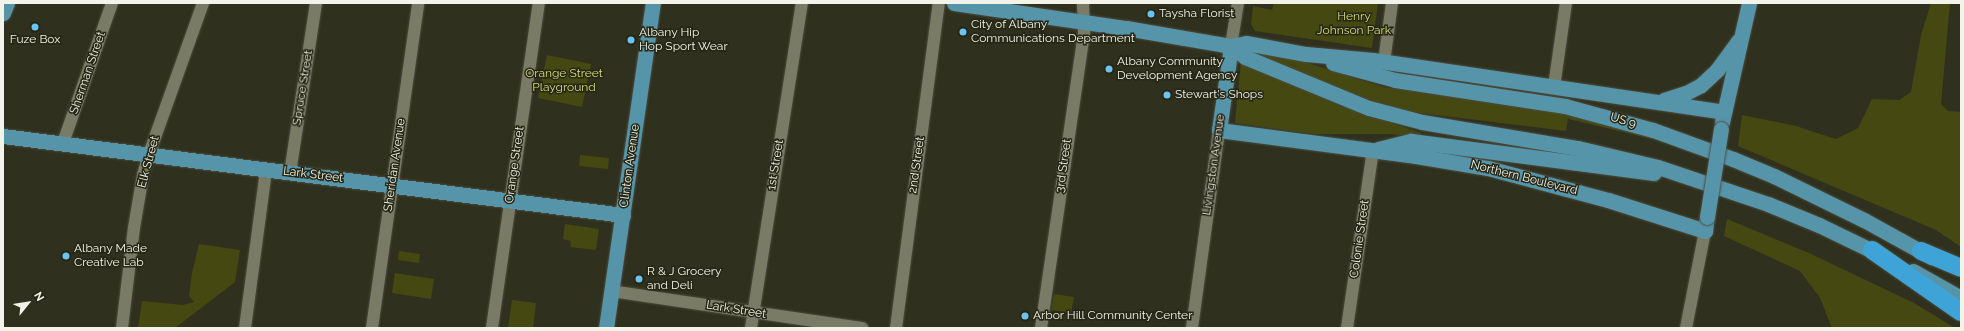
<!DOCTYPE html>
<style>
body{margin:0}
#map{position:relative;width:1964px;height:331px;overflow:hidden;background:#2f301e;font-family:Raleway,sans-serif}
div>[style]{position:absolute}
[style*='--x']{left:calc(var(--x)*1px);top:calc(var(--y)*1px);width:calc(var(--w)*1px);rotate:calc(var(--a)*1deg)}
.green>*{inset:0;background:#464812}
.roads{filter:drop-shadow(0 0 1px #4c4d3d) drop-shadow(0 0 1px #4c4d3d)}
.minor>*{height:12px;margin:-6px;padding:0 6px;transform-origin:6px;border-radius:6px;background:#797b66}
.major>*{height:15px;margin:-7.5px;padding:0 7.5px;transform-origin:7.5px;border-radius:7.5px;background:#5694aa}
.highway>*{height:18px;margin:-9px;padding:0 9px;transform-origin:9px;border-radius:9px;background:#3ea4d7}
.bridges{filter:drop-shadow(0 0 1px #4c4d3d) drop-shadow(0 0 1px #4c4d3d)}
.major-bridge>*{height:15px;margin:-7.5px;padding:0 7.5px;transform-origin:7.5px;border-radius:7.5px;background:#5694aa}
.dots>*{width:11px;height:11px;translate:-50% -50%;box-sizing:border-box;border:2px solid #252614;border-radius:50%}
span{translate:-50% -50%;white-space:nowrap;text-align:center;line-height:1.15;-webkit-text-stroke:3px #252614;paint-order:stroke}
.poi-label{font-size:12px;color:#f3f4e9}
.left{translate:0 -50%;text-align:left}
.park-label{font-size:12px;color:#d8de7a}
.street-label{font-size:12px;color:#f3f4e9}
.frame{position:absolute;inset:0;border:4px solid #f3f4e9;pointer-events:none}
.north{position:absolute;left:8px;top:283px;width:40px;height:40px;-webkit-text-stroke:3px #252614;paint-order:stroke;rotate:60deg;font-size:11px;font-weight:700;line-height:16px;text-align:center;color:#f3f4e9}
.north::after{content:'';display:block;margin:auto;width:14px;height:18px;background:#f3f4e9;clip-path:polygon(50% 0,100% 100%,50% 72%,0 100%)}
</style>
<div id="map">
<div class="green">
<div style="clip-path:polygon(1274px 3px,1378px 3px,1372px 48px,1255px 31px,1251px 24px,1253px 6px,1272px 10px)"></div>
<div style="clip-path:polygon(1931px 3px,1950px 3px,1941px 104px,1948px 111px,1961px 112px,1961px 247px,1936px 230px,1738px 146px,1742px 115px,1796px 126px,1836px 139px,1858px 128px,1872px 99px,1899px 100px,1911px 92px,1921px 35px)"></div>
<div style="clip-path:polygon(1248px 51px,1283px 55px,1383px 87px,1558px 111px,1601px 121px,1658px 140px,1568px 119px,1566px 131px,1412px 112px,1382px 105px)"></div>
<div style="clip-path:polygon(547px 55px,591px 64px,582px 107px,538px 98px)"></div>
<div style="clip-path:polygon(1241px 62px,1347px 107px,1421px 133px,1421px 137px,1389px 134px,1313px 134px,1235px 123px)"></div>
<div style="clip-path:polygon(580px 155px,609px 158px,608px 169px,579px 166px)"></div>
<div style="clip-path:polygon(1727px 219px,1809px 253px,1914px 303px,1955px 328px,1832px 328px,1820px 298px,1800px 271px,1724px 236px)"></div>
<div style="clip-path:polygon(565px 224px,599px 229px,596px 250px,570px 247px,571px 241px,563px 239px)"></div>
<div style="clip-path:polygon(199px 244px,240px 250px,235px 282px,175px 328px,138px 328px,142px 301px,183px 305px,194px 302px,189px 296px,192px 273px)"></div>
<div style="clip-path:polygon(399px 251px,420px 254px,419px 263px,398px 260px)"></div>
<div style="clip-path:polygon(395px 273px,434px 279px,431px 299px,392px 293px)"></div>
<div style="clip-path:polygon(1054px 294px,1074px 297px,1071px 313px,1051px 310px)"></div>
<div style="clip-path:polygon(512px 300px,536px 303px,533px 328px,508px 328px)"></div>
</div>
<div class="roads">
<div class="minor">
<div style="--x:1231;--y:46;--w:44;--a:-80.8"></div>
<div style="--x:1384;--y:62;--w:60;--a:-82.3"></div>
<div style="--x:1554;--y:87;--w:85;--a:-81.9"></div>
<div style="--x:63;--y:143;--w:148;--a:-70.7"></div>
<div style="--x:290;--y:173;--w:172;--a:-81.3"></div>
<div style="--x:611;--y:291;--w:254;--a:8.4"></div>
<div style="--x:122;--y:328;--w:101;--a:-83.2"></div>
<div style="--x:134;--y:228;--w:54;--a:-80.4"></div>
<div style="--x:143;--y:175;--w:22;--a:-74"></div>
<div style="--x:149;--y:154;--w:160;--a:-70.3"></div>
<div style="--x:245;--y:328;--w:159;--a:-82.4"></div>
<div style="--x:372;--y:328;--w:328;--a:-81.9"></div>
<div style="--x:492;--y:328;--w:328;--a:-81.8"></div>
<div style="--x:751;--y:328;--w:329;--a:-81.1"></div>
<div style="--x:896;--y:328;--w:328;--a:-82.5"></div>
<div style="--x:1041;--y:328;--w:299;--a:-81.7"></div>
<div style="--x:1084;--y:32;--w:29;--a:-92"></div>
<div style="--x:1192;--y:328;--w:200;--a:-82.2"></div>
<div style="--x:1347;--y:328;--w:180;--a:-81.7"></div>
<div style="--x:1686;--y:328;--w:99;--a:-78.9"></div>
</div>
<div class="major">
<div style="--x:954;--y:3;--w:174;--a:8.3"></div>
<div style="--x:1126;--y:28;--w:107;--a:9.7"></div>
<div style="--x:1231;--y:46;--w:15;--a:-11"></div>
<div style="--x:1246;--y:43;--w:61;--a:10.4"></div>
<div style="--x:1306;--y:54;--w:67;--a:5.1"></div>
<div style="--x:1373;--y:60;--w:355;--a:8.4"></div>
<div style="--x:3;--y:13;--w:11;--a:-68"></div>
<div style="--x:1231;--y:46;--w:18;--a:38"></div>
<div style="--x:1245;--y:57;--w:134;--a:22.4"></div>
<div style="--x:1369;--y:108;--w:55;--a:14.8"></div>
<div style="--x:1422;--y:122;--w:158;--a:9.5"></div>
<div style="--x:1578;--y:148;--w:82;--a:13.4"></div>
<div style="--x:1658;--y:167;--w:116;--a:18.6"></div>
<div style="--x:1768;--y:204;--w:55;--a:22.4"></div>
<div style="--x:1819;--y:225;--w:71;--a:25.8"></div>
<div style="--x:1231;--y:46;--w:85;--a:98.1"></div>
<div style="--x:1219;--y:130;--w:199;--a:7.5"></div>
<div style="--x:1416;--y:156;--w:73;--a:9.5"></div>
<div style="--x:1488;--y:168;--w:124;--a:14.9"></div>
<div style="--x:1608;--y:200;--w:102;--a:17.7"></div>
<div style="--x:1705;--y:231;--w:14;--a:-82"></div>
<div style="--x:1333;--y:63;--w:64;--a:15.3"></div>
<div style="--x:1395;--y:80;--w:172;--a:8.7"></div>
<div style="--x:1565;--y:106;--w:91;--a:15.3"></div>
<div style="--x:1653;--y:130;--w:85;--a:19.9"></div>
<div style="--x:1733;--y:159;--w:44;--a:22.5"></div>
<div style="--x:1774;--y:176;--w:100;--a:26.1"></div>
<div style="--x:1864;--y:220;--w:77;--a:28.9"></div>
<div style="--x:1664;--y:100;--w:23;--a:-18"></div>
<div style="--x:1686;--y:93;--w:17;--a:-28"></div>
<div style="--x:1701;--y:85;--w:22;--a:-43"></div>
<div style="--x:1717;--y:70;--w:36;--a:-54"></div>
<div style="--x:1722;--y:122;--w:122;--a:-77.2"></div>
<div style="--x:3;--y:136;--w:625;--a:7.26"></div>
<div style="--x:1378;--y:149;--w:34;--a:-14"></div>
<div style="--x:1411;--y:141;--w:245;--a:7.5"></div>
<div style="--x:1913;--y:271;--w:55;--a:29.4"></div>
<div style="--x:606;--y:328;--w:328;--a:-81.8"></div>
</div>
<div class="highway">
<div style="--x:1872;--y:250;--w:108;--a:34.9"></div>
<div style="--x:1921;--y:251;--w:43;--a:23"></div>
</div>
</div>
<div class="bridges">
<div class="major-bridge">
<div style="--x:1707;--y:217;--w:89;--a:-81"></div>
</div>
</div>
<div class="dots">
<div style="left:1151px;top:14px;background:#6cc3f2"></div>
<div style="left:35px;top:27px;background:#6cc3f2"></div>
<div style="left:963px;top:32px;background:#6cc3f2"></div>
<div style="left:631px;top:40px;background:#6cc3f2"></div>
<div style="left:1109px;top:69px;background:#6cc3f2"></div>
<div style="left:1167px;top:95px;background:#6cc3f2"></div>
<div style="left:66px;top:256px;background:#6cc3f2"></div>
<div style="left:639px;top:279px;background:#6cc3f2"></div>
<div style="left:1025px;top:316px;background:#6cc3f2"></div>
</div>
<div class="poi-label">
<span class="left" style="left:1159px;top:14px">Taysha Florist</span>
<span class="left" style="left:971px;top:32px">City of Albany<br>Communications Department</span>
<span class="left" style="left:639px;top:40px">Albany Hip<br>Hop Sport Wear</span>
<span style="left:35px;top:40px">Fuze Box</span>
<span class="left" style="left:1117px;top:69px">Albany Community<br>Development Agency</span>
<span class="left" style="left:1175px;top:95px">Stewart's Shops</span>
<span class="left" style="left:74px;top:256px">Albany Made<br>Creative Lab</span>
<span class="left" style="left:647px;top:279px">R &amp; J Grocery<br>and Deli</span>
<span class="left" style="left:1033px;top:316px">Arbor Hill Community Center</span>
</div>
<div class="park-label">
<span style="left:1354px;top:24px">Henry<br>Johnson Park</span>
<span style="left:564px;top:81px">Orange Street<br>Playground</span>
</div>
<div class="street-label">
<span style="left:88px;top:73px;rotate:-71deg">Sherman Street</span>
<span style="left:303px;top:88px;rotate:-81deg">Spruce Street</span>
<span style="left:1623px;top:121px;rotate:16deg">US 9</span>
<span style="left:149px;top:162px;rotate:-75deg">Elk Street</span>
<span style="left:395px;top:165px;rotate:-82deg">Sheridan Avenue</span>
<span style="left:515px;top:165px;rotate:-82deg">Orange Street</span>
<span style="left:776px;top:165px;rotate:-81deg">1st Street</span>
<span style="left:917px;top:165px;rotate:-82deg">2nd Street</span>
<span style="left:1214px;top:165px;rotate:-82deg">Livingston Avenue</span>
<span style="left:630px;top:166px;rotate:-82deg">Clinton Avenue</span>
<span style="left:1064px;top:166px;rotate:-82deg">3rd Street</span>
<span style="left:313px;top:175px;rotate:7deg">Lark Street</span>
<span style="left:1524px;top:178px;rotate:14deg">Northern Boulevard</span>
<span style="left:1360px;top:239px;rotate:-82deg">Colonie Street</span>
<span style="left:736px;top:310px;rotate:9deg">Lark Street</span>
</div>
<div class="frame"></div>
<div class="north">N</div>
</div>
